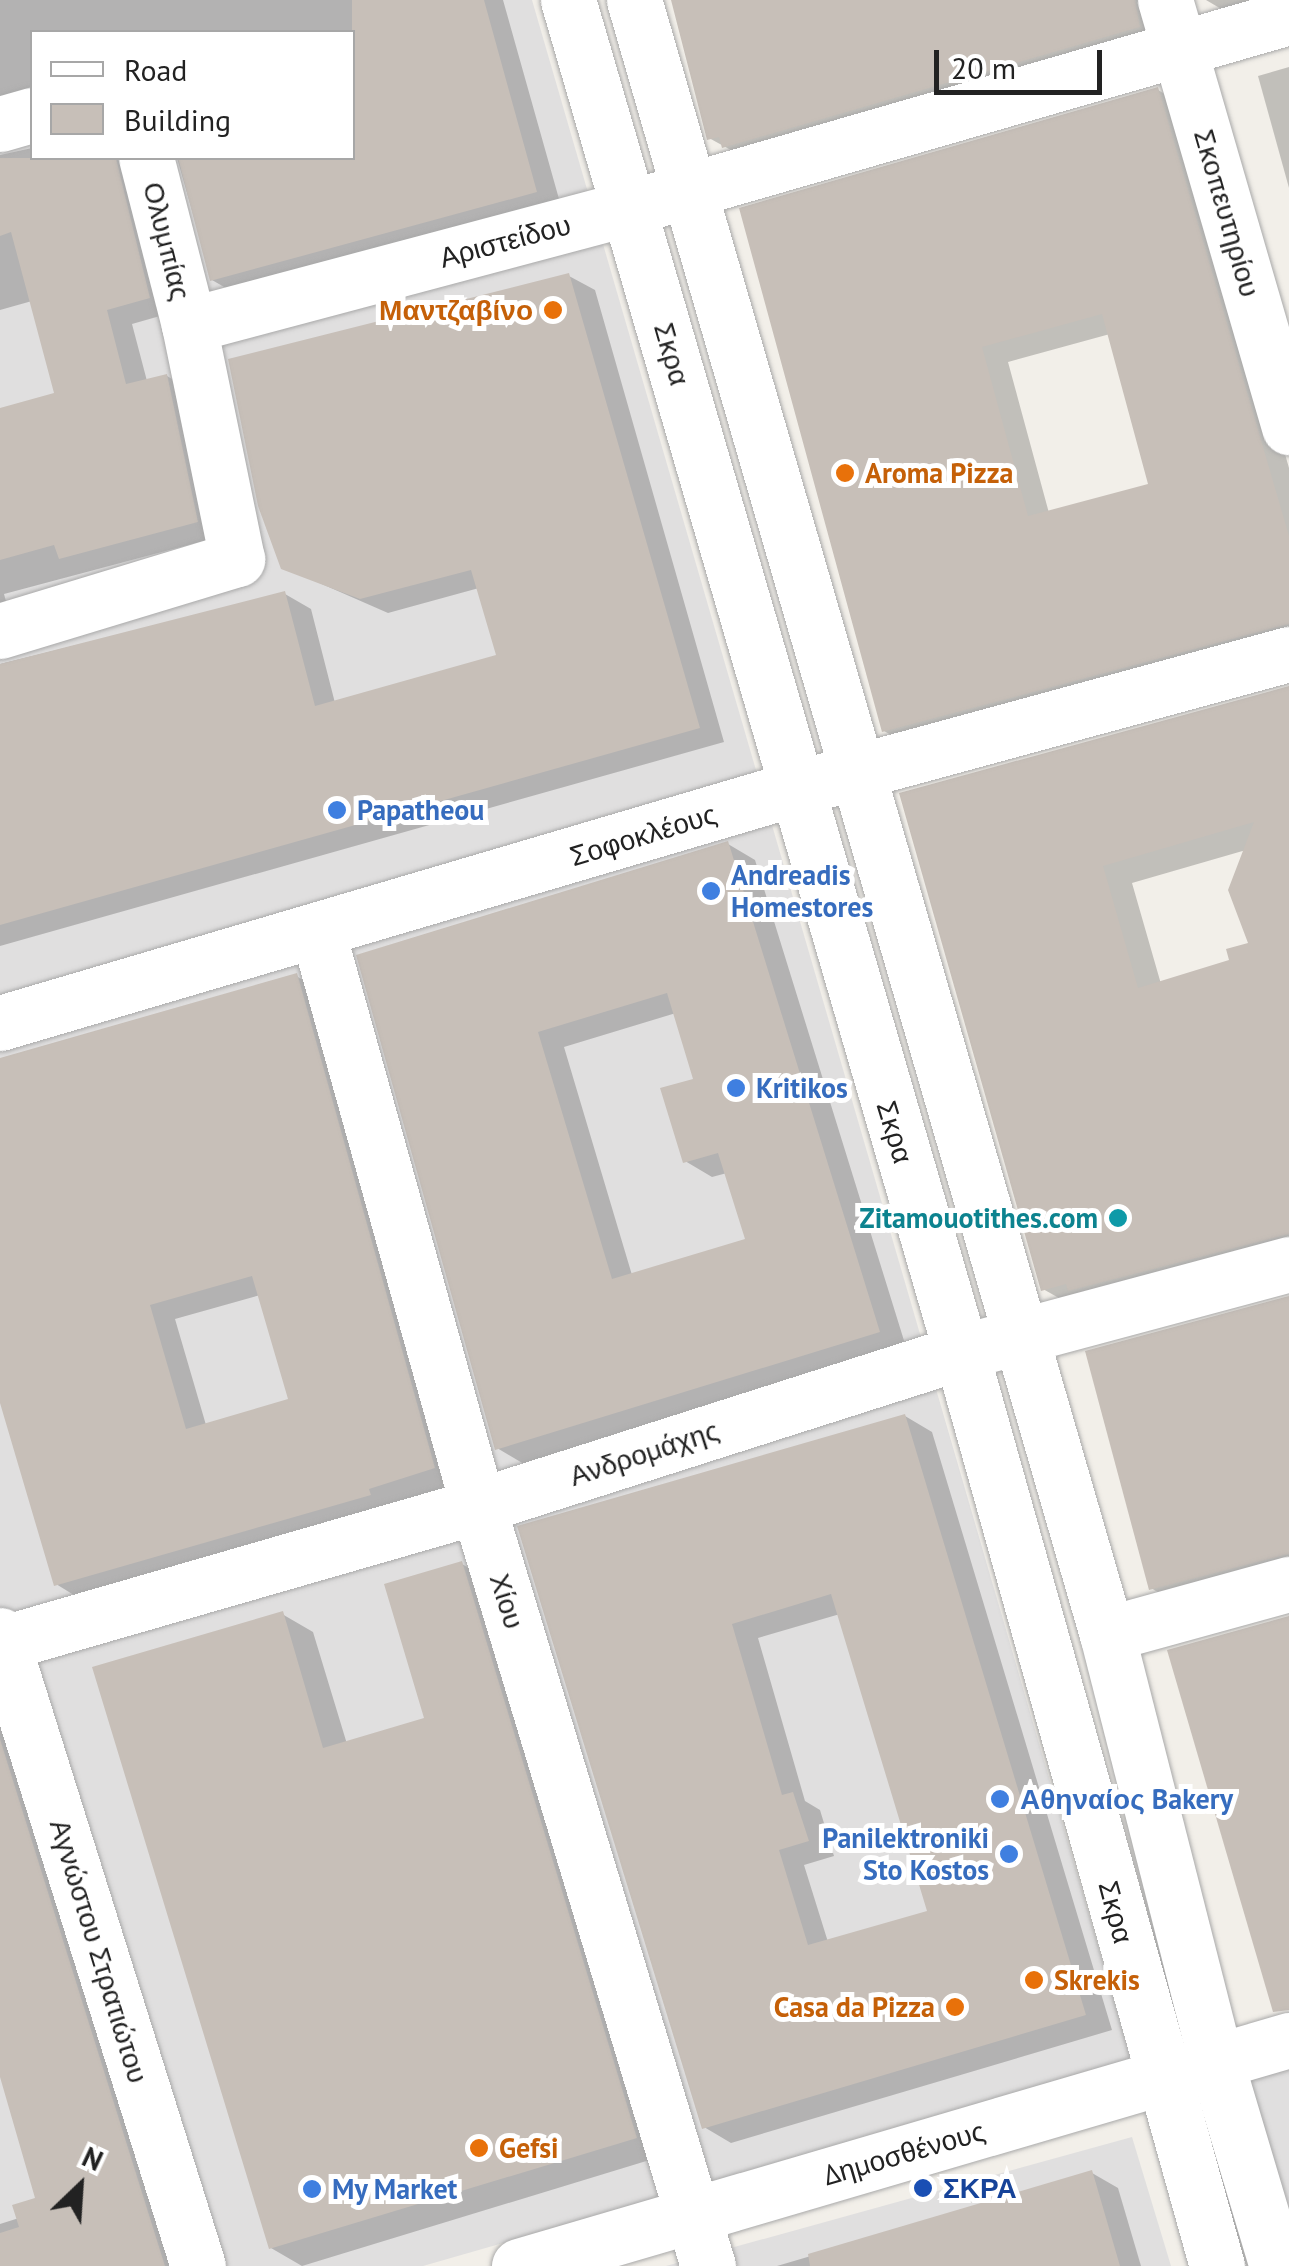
<!DOCTYPE html>
<meta charset="utf-8">
<style>
body{margin:0}
#map{position:relative;width:1289px;height:2266px;overflow:hidden;background:#f2efe9;font-family:"PT Sans",sans-serif}
div>[style]{position:absolute}
[style*='--x']{left:calc(var(--x)*1px);top:calc(var(--y)*1px);width:calc(var(--w)*1px);rotate:calc(var(--a)*1deg)}
.residential>*{inset:0;background:#e0dfdf}
.shadow>*{inset:0;background:#0003}
.building>*{inset:0;background:#c7bfb8}
.roads{filter:drop-shadow(0 0 2px #a9a9a9) drop-shadow(0 0 2px #a9a9a9)}
.minor>*{height:55px;margin:-27.5px;padding:0 27.5px;transform-origin:27.5px;border-radius:27.5px;background:#fff}
.tertiary>*{height:55px;margin:-27.5px;padding:0 27.5px;transform-origin:27.5px;border-radius:27.5px;background:#fff}
.dots>*{width:28px;height:28px;translate:-50% -50%;box-sizing:border-box;border:5px solid #fff;border-radius:50%}
span{translate:-50% -50%;white-space:nowrap;text-align:center;line-height:1.15;-webkit-text-stroke:10px #fff;paint-order:stroke}
.street-label{font-size:28px;color:#222}
.food-label{font-size:28px;color:#c56008;font-weight:700}
.right{translate:-100% -50%;text-align:right}
.left{translate:0 -50%;text-align:left}
.shop-label{font-size:28px;color:#366cbe;font-weight:700}
.culture-label{font-size:28px;color:#0d838f;font-weight:700}
.transit-label{font-size:28px;color:#164399;font-weight:700}
.legend{position:absolute;left:30px;top:30px;width:325px;height:130px;box-sizing:border-box;background:#fff;border:2px solid #a7a7a7;margin:0;padding:12px 18px;list-style:none;font-size:30px;color:#222}
.legend li{display:flex;align-items:center;gap:20px;height:50px}
.legend b{width:50px;border:2px solid #a7a7a7}
.north{position:absolute;left:30px;top:2136px;width:100px;height:100px;-webkit-text-stroke:8px #fff;paint-order:stroke;rotate:25deg;font-size:28px;font-weight:700;line-height:40px;text-align:center;color:#222}
.north::after{content:'';display:block;margin:auto;width:35px;height:45px;background:#222;clip-path:polygon(50% 0,100% 100%,50% 72%,0 100%)}
.scale{position:absolute;left:934px;top:50px;width:168px;height:45px;box-sizing:border-box;border:5px solid #222;border-top:0;padding-left:12px;font-size:30px;line-height:35px;white-space:nowrap;color:#222;-webkit-text-stroke:8px #fff;paint-order:stroke}
</style>
<div id="map">
<div class="residential">
<div style="clip-path:polygon(evenodd,0 0,532px 0,1132px 2063px,423px 2266px,0 2266px,0 0,32px 32px,352px 32px,352px 158px,32px 158px,32px 32px)"></div>
<div style="clip-path:polygon(1289px 2064px,1289px 2221px,1248px 2076px)"></div>
<div style="clip-path:polygon(1132px 2137px,1171px 2266px,666px 2266px)"></div>
</div>
<div class="shadow">
<div style="clip-path:polygon(0 0,503px 0,561px 206px,238px 295px,212px 280px,177px 158px,352px 158px,352px 32px,32px 32px,32px 105px,0 129px)"></div>
<div style="clip-path:polygon(673px 0,1164px 0,1163px 41px,749px 160px,709px 138px)"></div>
<div style="clip-path:polygon(1206px 0,1260px 0,1223px 10px)"></div>
<div style="clip-path:polygon(1289px 67px,1289px 188px,1258px 76px)"></div>
<div style="clip-path:polygon(evenodd,1158px 90px,1185px 106px,1289px 468px,1289px 644px,911px 746px,884px 731px,742px 210px,1158px 90px,1110px 334px,1151px 486px,1049px 513px,1008px 362px,1110px 334px)"></div>
<div style="clip-path:polygon(32px 148px,32px 158px,148px 158px,174px 312px,132px 324px,147px 381px,167px 376px,192px 391px,222px 536px,4px 594px,11px 619px,0 632px,0 411px,57px 395px,32px 301px,0 310px,0 155px)"></div>
<div style="clip-path:polygon(569px 276px,595px 290px,724px 742px,0 946px,0 664px,285px 594px,311px 609px,335px 703px,499px 657px,479px 588px,388px 613px,283px 567px)"></div>
<div style="clip-path:polygon(evenodd,1289px 689px,1289px 1256px,1073px 1306px,1043px 1289px,902px 794px,1289px 689px,1246px 850px,1251px 944px,1232px 961px,1161px 984px,1132px 883px,1246px 850px)"></div>
<div style="clip-path:polygon(evenodd,728px 844px,755px 860px,906px 1347px,524px 1464px,497px 1448px,360px 956px,728px 844px,676px 1013px,696px 1081px,685px 1161px,712px 1177px,727px 1173px,748px 1240px,632px 1275px,564px 1047px,676px 1013px)"></div>
<div style="clip-path:polygon(evenodd,296px 976px,323px 991px,460px 1483px,82px 1600px,56px 1584px,0 1393px,0 1060px,296px 976px,260px 1295px,291px 1400px,206px 1425px,175px 1319px,260px 1295px)"></div>
<div style="clip-path:polygon(1289px 1299px,1289px 1576px,1181px 1606px,1151px 1588px)"></div>
<div style="clip-path:polygon(evenodd,905px 1416px,932px 1432px,1112px 2030px,731px 2143px,704px 2127px,520px 1528px,905px 1416px,840px 1614px,930px 1912px,828px 1942px,804px 1865px,834px 1856px,820px 1810px,805px 1801px,758px 1638px,840px 1614px)"></div>
<div style="clip-path:polygon(462px 1564px,493px 1582px,666px 2155px,302px 2266px,271px 2248px,282px 1614px,313px 1632px,347px 1744px,428px 1720px)"></div>
<div style="clip-path:polygon(0 1706px,189px 2266px,0 2266px,0 2224px,19px 2218px,38px 2200px,0 2040px)"></div>
<div style="clip-path:polygon(1092px 2173px,1118px 2188px,1141px 2266px,777px 2266px)"></div>
</div>
<div class="building">
<div style="clip-path:polygon(352px 0,484px 0,537px 192px,210px 281px,178px 158px,352px 158px)"></div>
<div style="clip-path:polygon(671px 0,1135px 0,1140px 27px,722px 148px,719px 137px,707px 140px)"></div>
<div style="clip-path:polygon(evenodd,1158px 87px,1289px 536px,1289px 624px,882px 732px,739px 208px,1158px 87px,1102px 314px,1148px 484px,1028px 516px,982px 347px,1102px 314px)"></div>
<div style="clip-path:polygon(0 158px,116px 158px,150px 298px,107px 310px,126px 384px,167px 374px,198px 522px,59px 559px,54px 545px,0 560px,0 408px,54px 393px,11px 232px,0 236px)"></div>
<div style="clip-path:polygon(569px 273px,700px 728px,0 925px,0 664px,285px 591px,315px 706px,496px 655px,471px 570px,360px 599px,281px 569px,258px 506px,228px 359px)"></div>
<div style="clip-path:polygon(evenodd,1289px 686px,1289px 1234px,1068px 1291px,1066px 1284px,1041px 1291px,899px 793px,1289px 686px,1254px 822px,1228px 890px,1248px 943px,1226px 949px,1229px 960px,1138px 988px,1103px 866px,1254px 822px)"></div>
<div style="clip-path:polygon(evenodd,728px 841px,880px 1332px,495px 1450px,356px 955px,728px 841px,667px 993px,693px 1079px,660px 1088px,683px 1163px,718px 1153px,745px 1239px,612px 1279px,538px 1032px,667px 993px)"></div>
<div style="clip-path:polygon(evenodd,297px 973px,435px 1468px,369px 1489px,371px 1495px,54px 1586px,0 1403px,0 1058px,297px 973px,252px 1276px,288px 1399px,186px 1429px,150px 1305px,252px 1276px)"></div>
<div style="clip-path:polygon(1289px 1296px,1289px 1554px,1149px 1590px,1085px 1351px)"></div>
<div style="clip-path:polygon(evenodd,905px 1414px,1086px 2015px,702px 2129px,517px 1526px,905px 1414px,831px 1594px,927px 1911px,808px 1945px,779px 1850px,809px 1841px,793px 1792px,782px 1795px,732px 1624px,831px 1594px)"></div>
<div style="clip-path:polygon(462px 1561px,637px 2138px,269px 2249px,92px 1667px,283px 1611px,323px 1748px,424px 1718px,384px 1584px)"></div>
<div style="clip-path:polygon(1289px 1616px,1289px 2010px,1273px 2012px,1167px 1650px)"></div>
<div style="clip-path:polygon(0 1739px,165px 2266px,0 2266px,0 2233px,19px 2227px,12px 2205px,35px 2198px,0 2077px)"></div>
<div style="clip-path:polygon(1092px 2170px,1120px 2266px,810px 2266px,808px 2254px)"></div>
</div>
<div class="roads">
<div class="minor">
<div style="--x:1165;--y:0;--w:445;--a:73.8"></div>
<div style="--x:0;--y:124;--w:33;--a:-16"></div>
<div style="--x:189;--y:325;--w:457;--a:-14.9"></div>
<div style="--x:631;--y:207;--w:685;--a:-16.11"></div>
<div style="--x:0;--y:631;--w:248;--a:-16.9"></div>
<div style="--x:237;--y:559;--w:239;--a:-101.6"></div>
<div style="--x:189;--y:325;--w:172;--a:-104.4"></div>
<div style="--x:318;--y:933;--w:595;--a:74.4"></div>
<div style="--x:478;--y:1506;--w:794;--a:73.16"></div>
<div style="--x:0;--y:1023;--w:827;--a:-16.44"></div>
<div style="--x:793;--y:789;--w:514;--a:-15.23"></div>
<div style="--x:1107;--y:1634;--w:189;--a:-15.4"></div>
<div style="--x:0;--y:1635;--w:661;--a:72.58"></div>
<div style="--x:0;--y:1644;--w:498;--a:-16.1"></div>
<div style="--x:478;--y:1506;--w:507;--a:-17.68"></div>
<div style="--x:961;--y:1352;--w:340;--a:-15"></div>
</div>
<div class="tertiary">
<div style="--x:568;--y:0;--w:1408;--a:73.79"></div>
<div style="--x:961;--y:1352;--w:949;--a:74.35"></div>
<div style="--x:634;--y:0;--w:1701;--a:73.86"></div>
<div style="--x:1107;--y:1634;--w:442;--a:75.7"></div>
<div style="--x:1216;--y:2062;--w:213;--a:73.4"></div>
<div style="--x:519;--y:2266;--w:802;--a:-16.36"></div>
</div>
</div>
<div class="dots">
<div style="left:553px;top:310px;background:#e8710a"></div>
<div style="left:845px;top:473px;background:#e8710a"></div>
<div style="left:337px;top:810px;background:#3f7fe0"></div>
<div style="left:711px;top:891px;background:#3f7fe0"></div>
<div style="left:736px;top:1088px;background:#3f7fe0"></div>
<div style="left:1118px;top:1218px;background:#0f9aa8"></div>
<div style="left:1000px;top:1799px;background:#3f7fe0"></div>
<div style="left:1009px;top:1854px;background:#3f7fe0"></div>
<div style="left:1034px;top:1980px;background:#e8710a"></div>
<div style="left:955px;top:2007px;background:#e8710a"></div>
<div style="left:479px;top:2148px;background:#e8710a"></div>
<div style="left:923px;top:2188px;background:#1a4fb4"></div>
<div style="left:312px;top:2189px;background:#3f7fe0"></div>
</div>
<div class="street-label">
<span style="left:1227px;top:213px;rotate:74deg">Σκοπευτηρίου</span>
<span style="left:167px;top:241px;rotate:76deg">Ολυμπίας</span>
<span style="left:505px;top:241px;rotate:-15deg">Αριστείδου</span>
<span style="left:672px;top:354px;rotate:74deg">Σκρα</span>
<span style="left:643px;top:835px;rotate:-17deg">Σοφοκλέους</span>
<span style="left:895px;top:1132px;rotate:73deg">Σκρα</span>
<span style="left:644px;top:1453px;rotate:-18deg">Ανδρομάχης</span>
<span style="left:507px;top:1601px;rotate:73deg">Χίου</span>
<span style="left:1116px;top:1912px;rotate:75deg">Σκρα</span>
<span style="left:99px;top:1951px;rotate:73deg">Αγνώστου Στρατιώτου</span>
<span style="left:904px;top:2153px;rotate:-16deg">Δημοσθένους</span>
</div>
<div class="food-label">
<span class="right" style="left:533px;top:310px">Μαντζαβίνο</span>
<span class="left" style="left:865px;top:473px">Aroma Pizza</span>
<span class="left" style="left:1054px;top:1980px">Skrekis</span>
<span class="right" style="left:935px;top:2007px">Casa da Pizza</span>
<span class="left" style="left:499px;top:2148px">Gefsi</span>
</div>
<div class="shop-label">
<span class="left" style="left:357px;top:810px">Papatheou</span>
<span class="left" style="left:731px;top:891px">Andreadis<br>Homestores</span>
<span class="left" style="left:756px;top:1088px">Kritikos</span>
<span class="left" style="left:1020px;top:1799px">Αθηναίος Bakery</span>
<span class="right" style="left:989px;top:1854px">Panilektroniki<br>Sto Kostos</span>
<span class="left" style="left:332px;top:2189px">My Market</span>
</div>
<div class="culture-label">
<span class="right" style="left:1098px;top:1218px">Zitamouotithes.com</span>
</div>
<div class="transit-label">
<span class="left" style="left:943px;top:2188px">ΣΚΡΑ</span>
</div>
<ul class="legend">
<li><b style="height:12px;background:#fff"></b>Road</li>
<li><b style="height:28px;background:#c7bfb8"></b>Building</li>
</ul>
<div class="north">N</div>
<div class="scale">20 m</div>
</div>
